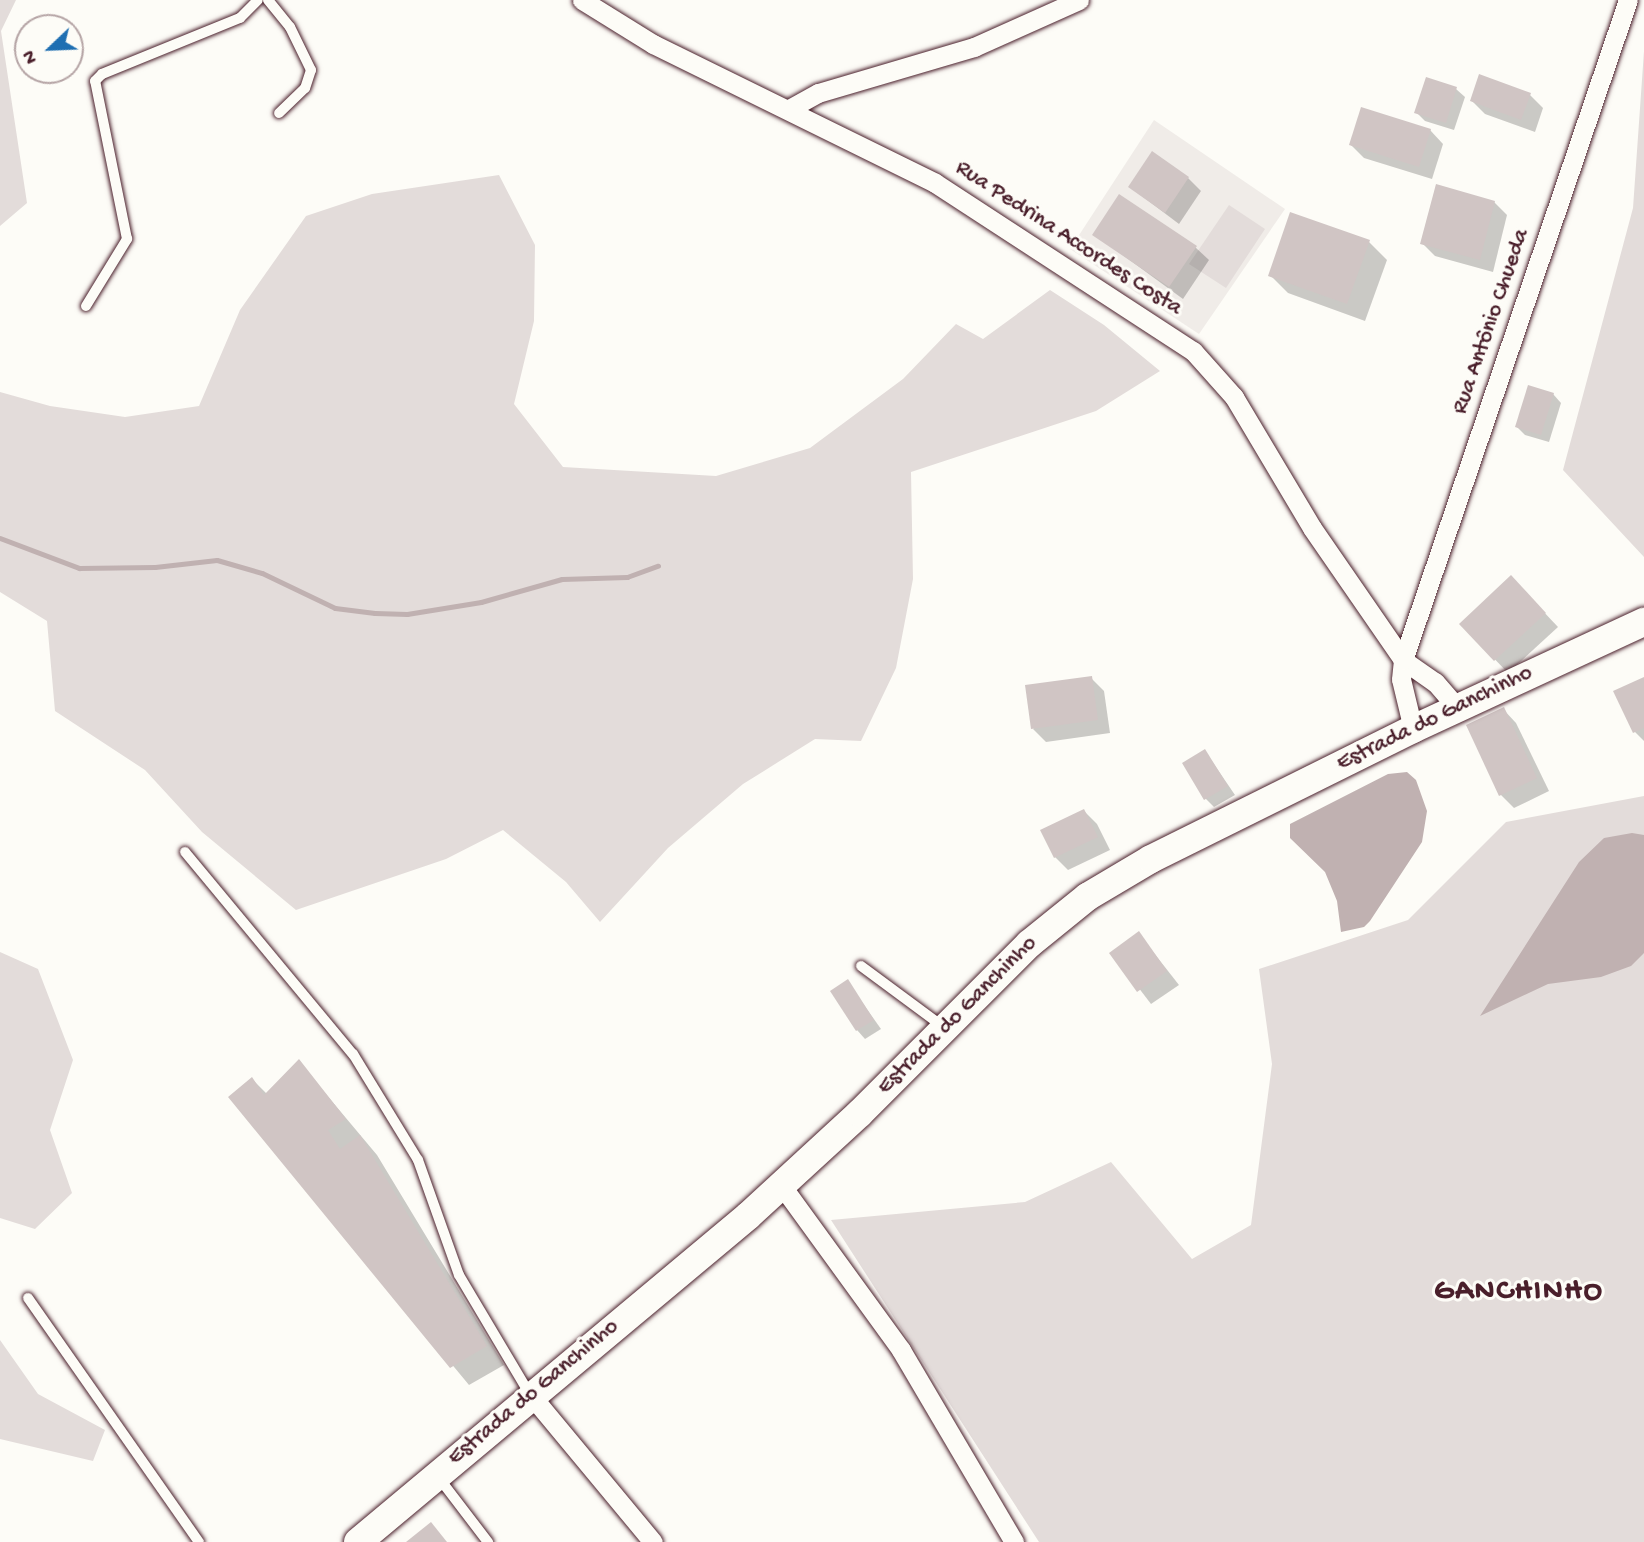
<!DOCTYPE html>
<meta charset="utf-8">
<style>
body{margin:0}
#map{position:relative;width:1644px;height:1542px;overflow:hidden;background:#fdfcf7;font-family:"Gochi Hand",sans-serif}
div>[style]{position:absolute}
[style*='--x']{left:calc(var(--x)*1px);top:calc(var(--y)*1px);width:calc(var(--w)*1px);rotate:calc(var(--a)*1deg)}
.built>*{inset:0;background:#f0ece8}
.green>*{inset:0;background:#e3dcda}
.water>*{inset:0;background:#c0b1b1}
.shadow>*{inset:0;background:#0003}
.stream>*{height:5px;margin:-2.5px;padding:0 2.5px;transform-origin:2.5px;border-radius:2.5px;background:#c0b1b1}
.building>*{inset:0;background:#d0c5c4}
.roads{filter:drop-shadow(0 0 2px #4a1f2b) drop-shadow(0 0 2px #4a1f2b)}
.lane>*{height:10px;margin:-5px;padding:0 5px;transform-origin:5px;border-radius:5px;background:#fdfcf7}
.street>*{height:19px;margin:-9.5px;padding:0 9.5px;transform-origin:9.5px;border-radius:9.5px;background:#fdfcf7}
.secondary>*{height:28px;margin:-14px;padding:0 14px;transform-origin:14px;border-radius:14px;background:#fdfcf7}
span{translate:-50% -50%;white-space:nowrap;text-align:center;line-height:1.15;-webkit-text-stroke:6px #fdfcf7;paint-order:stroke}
.street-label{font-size:23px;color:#4a1f2b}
.district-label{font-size:30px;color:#4a1f2b;font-weight:700;letter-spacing:2px}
.north{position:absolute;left:14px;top:14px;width:70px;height:70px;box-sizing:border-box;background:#fdfcf7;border:2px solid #b5a4a5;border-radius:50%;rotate:247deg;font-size:19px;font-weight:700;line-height:28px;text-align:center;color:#4a1f2b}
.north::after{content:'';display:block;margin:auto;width:24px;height:32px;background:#1f6fb2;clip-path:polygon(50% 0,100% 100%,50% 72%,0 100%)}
</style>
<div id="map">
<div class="built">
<div style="clip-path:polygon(1154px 120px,1285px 209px,1199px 334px,1070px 249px)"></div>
</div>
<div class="green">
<div style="clip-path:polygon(0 0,16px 0,1px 31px,27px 203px,0 226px)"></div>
<div style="clip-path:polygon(1644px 51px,1644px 557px,1563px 470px,1633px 208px)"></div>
<div style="clip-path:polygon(499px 175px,535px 245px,534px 321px,514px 404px,563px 467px,716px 476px,810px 448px,903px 379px,956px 324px,983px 339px,1050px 290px,1104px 325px,1160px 371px,1096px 411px,911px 472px,913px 579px,896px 668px,861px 741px,815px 739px,743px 784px,668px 848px,600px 922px,566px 882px,503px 830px,446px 859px,296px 910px,202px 832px,145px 770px,55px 711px,47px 621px,0 592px,0 392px,50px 406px,125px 417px,199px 406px,240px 310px,306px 216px,372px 194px)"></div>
<div style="clip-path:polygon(1229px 205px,1265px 229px,1226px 288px,1189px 264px)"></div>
<div style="clip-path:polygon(1644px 796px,1644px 1542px,1039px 1542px,831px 1220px,1025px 1202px,1111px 1162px,1192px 1259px,1251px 1225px,1272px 1064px,1259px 969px,1408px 920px,1506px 822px)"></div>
<div style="clip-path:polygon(0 952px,38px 969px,73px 1060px,50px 1130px,72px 1193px,35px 1229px,0 1218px)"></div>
<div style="clip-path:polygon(0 1340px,38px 1394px,105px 1430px,93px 1461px,0 1439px)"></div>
</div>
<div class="water">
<div style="clip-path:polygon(1407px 772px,1416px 780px,1427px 811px,1422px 842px,1370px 921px,1364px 927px,1341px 932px,1337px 901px,1325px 872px,1290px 838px,1290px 824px,1388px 774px)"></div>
<div style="clip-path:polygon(1632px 833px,1644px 835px,1644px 953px,1631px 966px,1601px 977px,1548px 984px,1480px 1016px,1579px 862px,1604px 838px)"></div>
</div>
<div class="shadow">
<div style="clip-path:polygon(1456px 89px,1465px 97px,1454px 130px,1425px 121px,1416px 112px)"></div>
<div style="clip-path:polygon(1530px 95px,1543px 108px,1535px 132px,1485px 114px,1472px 101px)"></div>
<div style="clip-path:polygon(1430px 130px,1443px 144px,1432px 179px,1364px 158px,1351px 145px)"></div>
<div style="clip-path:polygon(1188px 178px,1201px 191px,1179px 224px,1130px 187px)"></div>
<div style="clip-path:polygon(1494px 202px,1507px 215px,1493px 272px,1435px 256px,1422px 243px)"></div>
<div style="clip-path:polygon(1094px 234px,1195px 247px,1209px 260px,1183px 299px)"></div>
<div style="clip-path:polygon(1369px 242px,1387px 260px,1365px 321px,1288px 293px,1270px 275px)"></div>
<div style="clip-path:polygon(1553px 394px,1561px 403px,1549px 442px,1525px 435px,1517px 427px)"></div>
<div style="clip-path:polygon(1524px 591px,1558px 627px,1508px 673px,1461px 624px)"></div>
<div style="clip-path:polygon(1091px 678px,1104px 691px,1110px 733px,1046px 742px,1033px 729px)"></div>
<div style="clip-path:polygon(1644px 679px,1644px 741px,1635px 732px)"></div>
<div style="clip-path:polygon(1503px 709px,1516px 723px,1549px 791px,1514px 808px,1501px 795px)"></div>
<div style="clip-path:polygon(1205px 751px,1235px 795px,1214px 807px,1206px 799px)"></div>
<div style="clip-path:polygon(1084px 811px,1097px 824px,1110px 850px,1068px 870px,1055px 857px)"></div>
<div style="clip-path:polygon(1139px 934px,1179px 985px,1151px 1004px,1112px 953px)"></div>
<div style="clip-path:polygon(847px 981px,881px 1029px,865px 1039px,857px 1030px)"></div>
<div style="clip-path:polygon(299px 1062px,377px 1155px,504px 1365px,469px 1385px,230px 1097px,252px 1079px,267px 1094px)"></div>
</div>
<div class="stream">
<div style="--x:0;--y:538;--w:85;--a:20.8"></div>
<div style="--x:79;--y:568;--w:76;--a:-0.8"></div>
<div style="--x:155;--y:567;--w:62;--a:-6.4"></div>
<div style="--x:217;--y:560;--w:47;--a:16.1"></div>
<div style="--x:262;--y:573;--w:81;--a:25.6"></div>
<div style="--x:335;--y:608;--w:40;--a:7.1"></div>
<div style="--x:375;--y:613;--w:32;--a:2"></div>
<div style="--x:407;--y:614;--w:75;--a:-9.2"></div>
<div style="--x:481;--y:602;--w:84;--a:-15.9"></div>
<div style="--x:562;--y:579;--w:65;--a:-1.8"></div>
<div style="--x:627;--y:577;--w:33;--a:-20"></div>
</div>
<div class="building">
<div style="clip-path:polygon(1479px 74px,1531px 93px,1521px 120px,1470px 101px)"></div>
<div style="clip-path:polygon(1426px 77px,1457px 87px,1446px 123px,1414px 113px)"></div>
<div style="clip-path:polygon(1361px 107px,1431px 129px,1419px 167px,1349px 145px)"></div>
<div style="clip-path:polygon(1152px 151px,1189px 177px,1165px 213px,1128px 187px)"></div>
<div style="clip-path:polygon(1436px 184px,1495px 201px,1480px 260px,1420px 244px)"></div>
<div style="clip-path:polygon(1119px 194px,1197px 246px,1169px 287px,1092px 235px)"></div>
<div style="clip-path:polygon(1290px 212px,1370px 240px,1347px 304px,1268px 276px)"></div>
<div style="clip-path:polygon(1528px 385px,1554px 393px,1541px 435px,1515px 427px)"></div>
<div style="clip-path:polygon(1511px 575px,1546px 613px,1494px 661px,1459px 624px)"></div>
<div style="clip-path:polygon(1092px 676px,1098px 720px,1031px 729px,1025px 685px)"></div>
<div style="clip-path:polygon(1644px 677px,1644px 728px,1633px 733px,1613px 691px)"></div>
<div style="clip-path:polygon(1504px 707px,1537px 778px,1499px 796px,1466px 725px)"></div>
<div style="clip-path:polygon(1205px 749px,1228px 786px,1204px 800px,1182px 763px)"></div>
<div style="clip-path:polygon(1084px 809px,1098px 837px,1054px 858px,1040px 830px)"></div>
<div style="clip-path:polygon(1139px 931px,1167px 971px,1137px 992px,1109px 953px)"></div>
<div style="clip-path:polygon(848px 979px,874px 1020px,856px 1031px,830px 991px)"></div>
<div style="clip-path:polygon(299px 1059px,346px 1119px,328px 1130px,340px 1149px,360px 1135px,487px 1346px,450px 1368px,228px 1097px,252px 1077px,264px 1095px)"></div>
<div style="clip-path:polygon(431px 1522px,447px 1542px,406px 1542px)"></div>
</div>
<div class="roads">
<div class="lane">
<div style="--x:268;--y:0;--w:35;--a:51"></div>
<div style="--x:290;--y:27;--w:48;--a:64"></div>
<div style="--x:311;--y:70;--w:19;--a:108"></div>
<div style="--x:305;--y:88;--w:36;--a:136"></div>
<div style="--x:86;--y:306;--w:79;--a:-58.5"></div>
<div style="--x:127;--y:239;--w:161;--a:-101.4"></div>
<div style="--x:95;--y:81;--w:10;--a:-45"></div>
<div style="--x:102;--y:74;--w:149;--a:-22.1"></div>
<div style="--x:240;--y:18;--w:25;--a:-45"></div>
<div style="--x:185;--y:852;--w:263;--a:50.3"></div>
<div style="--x:353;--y:1054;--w:124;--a:58.5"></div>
<div style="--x:418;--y:1160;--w:122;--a:70.4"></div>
<div style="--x:459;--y:1275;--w:137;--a:59.3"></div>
<div style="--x:861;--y:966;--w:101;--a:36.5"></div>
<div style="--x:28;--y:1298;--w:298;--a:55"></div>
<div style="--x:439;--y:1478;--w:81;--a:52.6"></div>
</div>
<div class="street">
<div style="--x:582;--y:0;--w:84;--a:31.8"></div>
<div style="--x:653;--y:44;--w:314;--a:26.2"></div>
<div style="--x:935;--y:183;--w:308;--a:33.1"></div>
<div style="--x:1193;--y:351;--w:62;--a:48.3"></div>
<div style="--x:1234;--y:397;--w:152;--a:59.2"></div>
<div style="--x:1312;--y:528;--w:160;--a:55.4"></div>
<div style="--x:1403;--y:660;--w:39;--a:35"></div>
<div style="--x:1435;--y:682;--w:33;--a:49"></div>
<div style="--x:789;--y:109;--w:33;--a:-29"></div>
<div style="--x:818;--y:93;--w:163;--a:-16.4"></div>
<div style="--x:974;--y:47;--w:115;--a:-24.1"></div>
<div style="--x:1413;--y:729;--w:51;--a:-103.5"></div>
<div style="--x:1401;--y:679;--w:19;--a:-84"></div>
<div style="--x:1403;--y:660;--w:697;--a:-71.18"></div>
<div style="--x:782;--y:1186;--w:203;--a:54"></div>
<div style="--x:901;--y:1350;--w:223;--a:59.5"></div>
<div style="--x:530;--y:1394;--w:192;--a:50.3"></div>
</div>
<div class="secondary">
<div style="--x:358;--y:1542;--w:508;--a:-39.89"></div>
<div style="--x:748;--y:1216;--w:152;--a:-42.6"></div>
<div style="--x:860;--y:1113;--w:239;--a:-45"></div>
<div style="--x:1029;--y:944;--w:75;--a:-39"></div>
<div style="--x:1087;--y:897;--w:74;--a:-30.7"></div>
<div style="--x:1151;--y:859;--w:292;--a:-26.4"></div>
<div style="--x:1413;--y:729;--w:255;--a:-24.9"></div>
</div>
</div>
<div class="street-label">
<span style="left:1068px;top:239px;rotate:33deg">Rua Pedrina Accordes Costa</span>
<span style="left:1492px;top:322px;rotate:-71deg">Rua Antônio Chueda</span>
<span style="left:1435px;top:719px;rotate:-26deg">Estrada do Ganchinho</span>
<span style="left:958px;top:1016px;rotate:-45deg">Estrada do Ganchinho</span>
<span style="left:534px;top:1393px;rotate:-40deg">Estrada do Ganchinho</span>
</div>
<div class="district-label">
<span style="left:1519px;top:1293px">GANCHINHO</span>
</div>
<div class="north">N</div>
</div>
